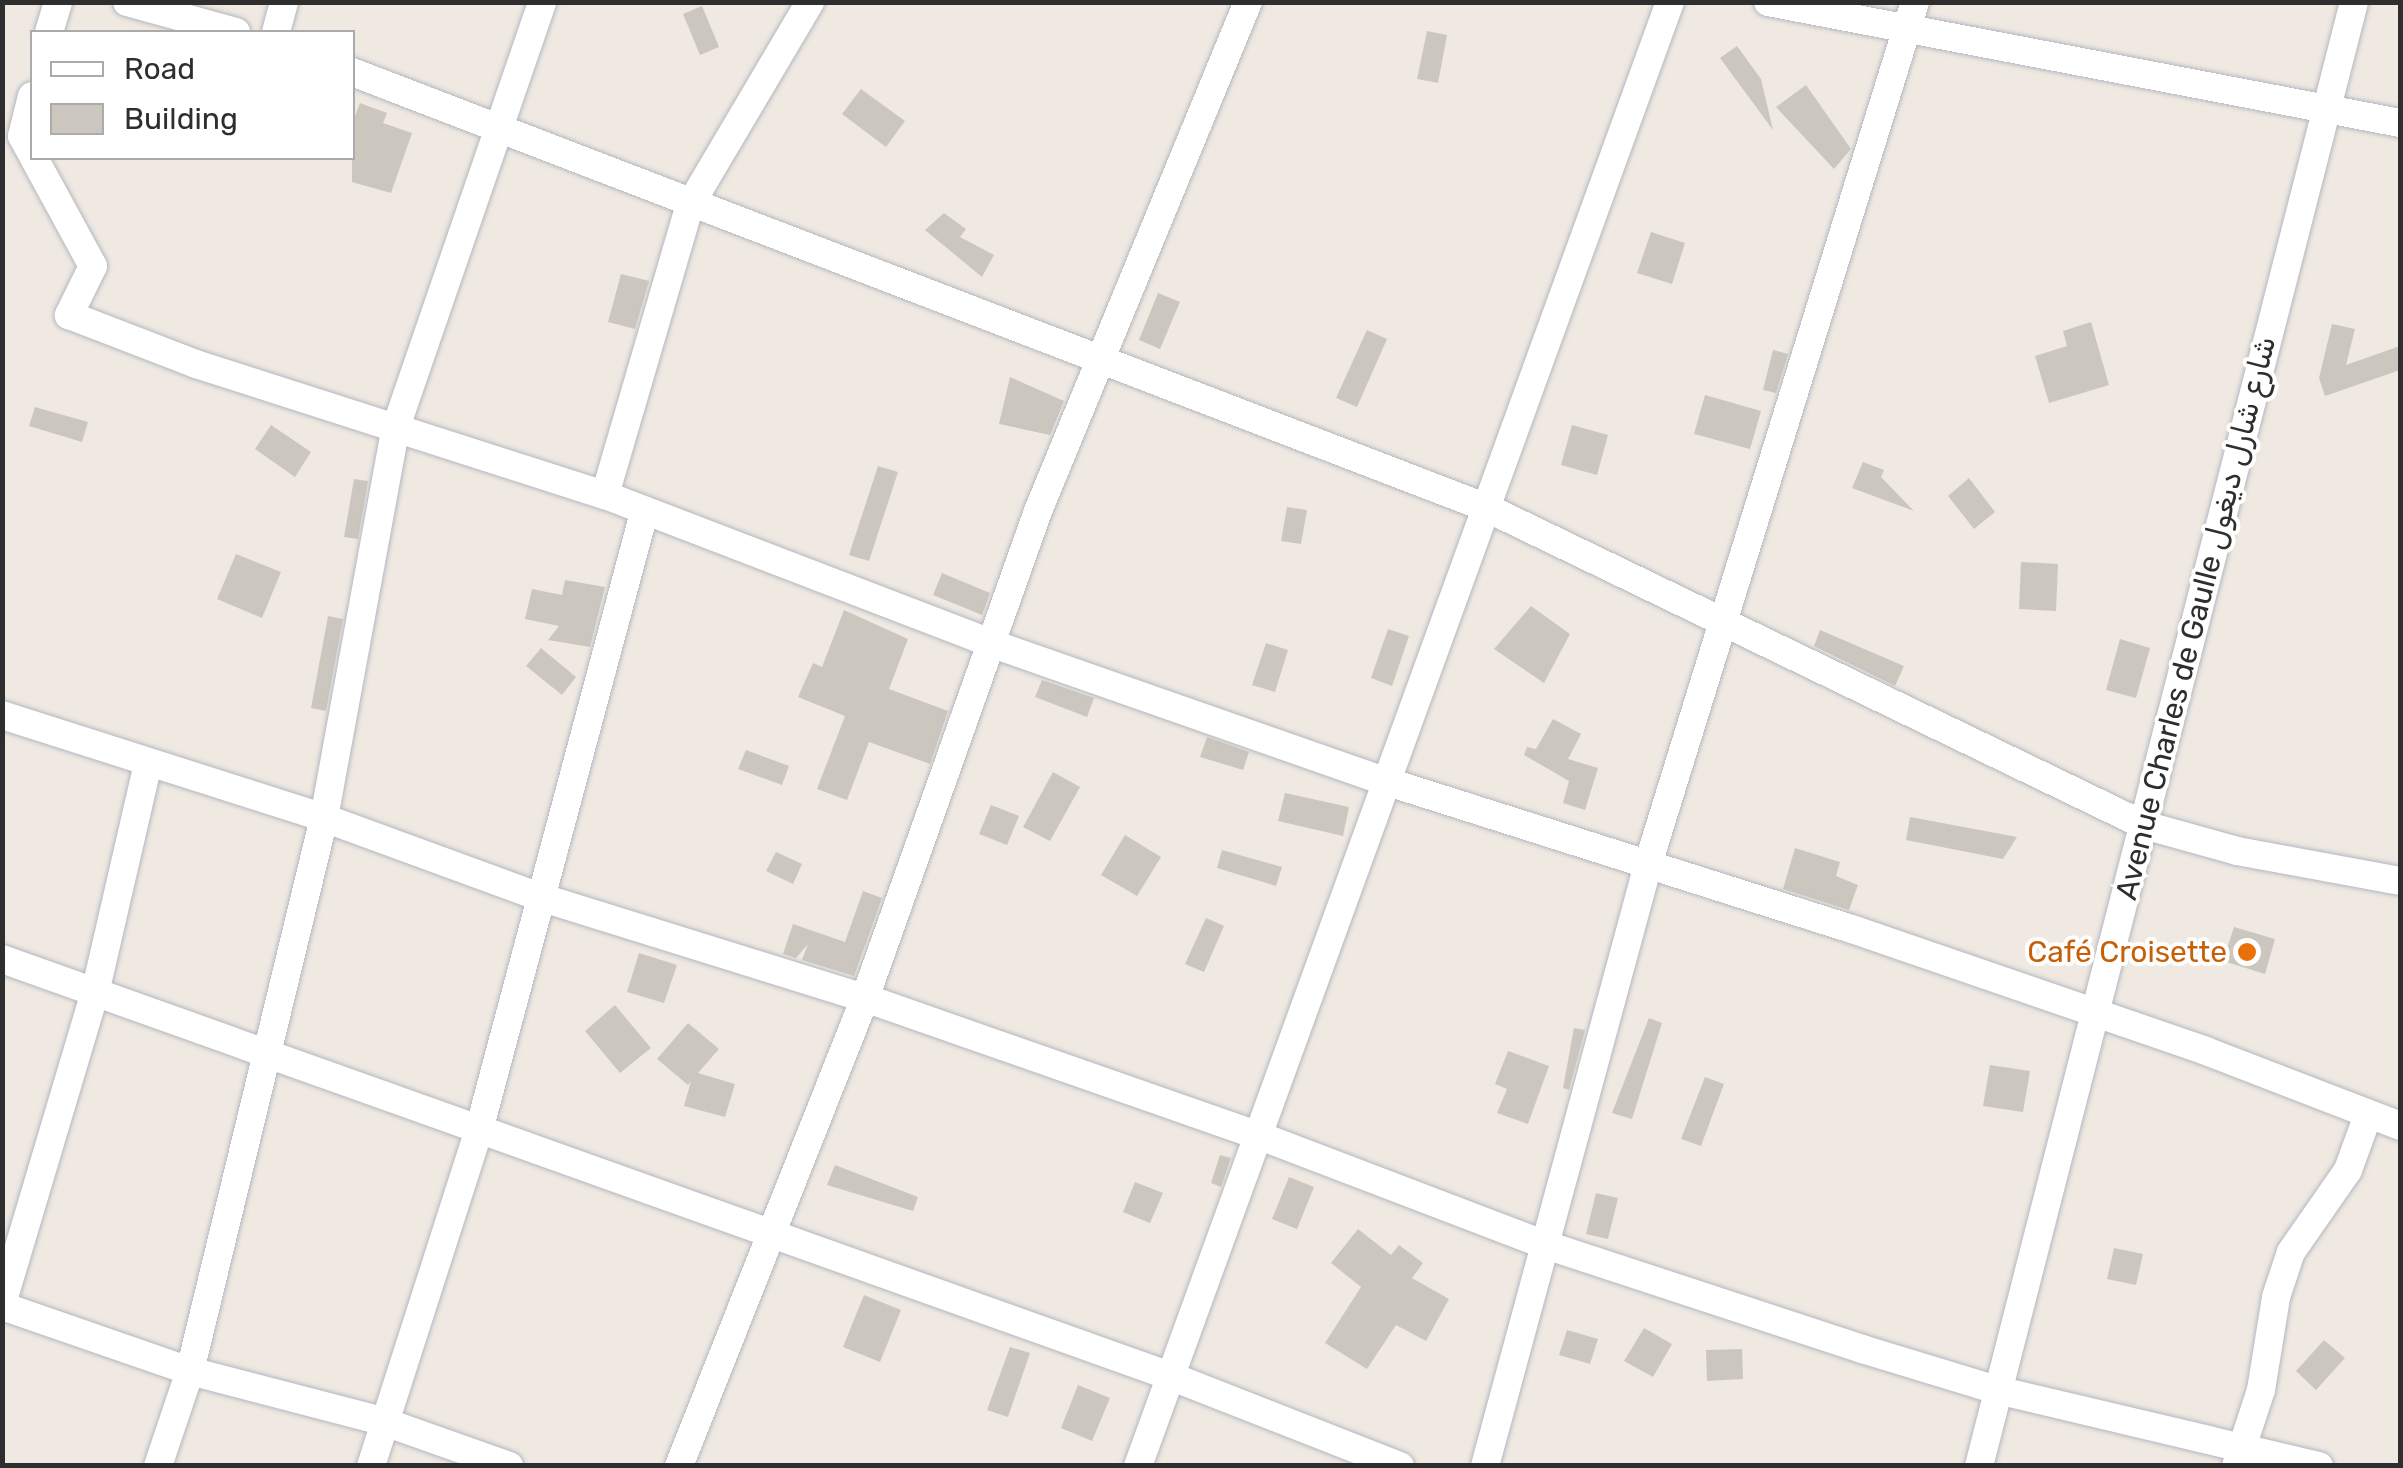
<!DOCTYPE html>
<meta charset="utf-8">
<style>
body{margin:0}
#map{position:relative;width:2403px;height:1468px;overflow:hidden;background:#efe9e1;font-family:Rubik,"Noto Sans Arabic",sans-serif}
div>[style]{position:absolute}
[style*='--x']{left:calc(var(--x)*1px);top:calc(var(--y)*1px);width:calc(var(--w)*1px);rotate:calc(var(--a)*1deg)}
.building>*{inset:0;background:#cbc7bf}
.roads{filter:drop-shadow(0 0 2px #b4b7c1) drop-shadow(0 0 2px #b4b7c1)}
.minor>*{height:28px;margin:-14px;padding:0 14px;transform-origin:14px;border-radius:14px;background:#fff}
.dots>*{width:28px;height:28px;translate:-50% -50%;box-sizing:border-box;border:5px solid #fff;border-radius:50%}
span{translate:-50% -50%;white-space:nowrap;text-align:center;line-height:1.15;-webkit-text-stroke:8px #fff;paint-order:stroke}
.street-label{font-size:30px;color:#2e2e2e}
.food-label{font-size:30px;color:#c56008}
.right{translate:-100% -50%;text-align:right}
.frame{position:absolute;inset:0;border:5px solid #2e2e2e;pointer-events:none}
.legend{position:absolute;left:30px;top:30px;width:325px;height:130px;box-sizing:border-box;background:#fff;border:2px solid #ababab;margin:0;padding:12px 18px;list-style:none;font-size:30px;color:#2e2e2e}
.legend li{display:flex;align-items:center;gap:20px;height:50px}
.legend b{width:50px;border:2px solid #ababab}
</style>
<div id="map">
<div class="building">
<div style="clip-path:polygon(702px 6px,719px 47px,700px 55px,683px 14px)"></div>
<div style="clip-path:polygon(1427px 31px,1447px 35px,1438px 83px,1417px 79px)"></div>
<div style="clip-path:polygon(1737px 46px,1761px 79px,1773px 130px,1720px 58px)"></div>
<div style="clip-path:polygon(1806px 85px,1851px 149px,1834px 169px,1776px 107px)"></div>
<div style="clip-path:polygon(861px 89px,905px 121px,886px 147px,842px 114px)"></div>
<div style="clip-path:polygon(360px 103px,387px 113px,383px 123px,412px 133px,391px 193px,352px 182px,352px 124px)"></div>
<div style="clip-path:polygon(944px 213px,966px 229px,960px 237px,994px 255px,982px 277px,925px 230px)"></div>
<div style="clip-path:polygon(1651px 232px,1685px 243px,1672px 284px,1637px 273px)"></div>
<div style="clip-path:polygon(621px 274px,649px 281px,635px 329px,608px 322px)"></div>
<div style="clip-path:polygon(1158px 293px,1180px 302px,1160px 349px,1139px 340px)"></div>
<div style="clip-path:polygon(2091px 322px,2109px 385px,2049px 403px,2035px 356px,2067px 346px,2063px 331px)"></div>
<div style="clip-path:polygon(2332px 324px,2355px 329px,2346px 365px,2400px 346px,2400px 370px,2325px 396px,2319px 378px)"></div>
<div style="clip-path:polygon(1367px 330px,1387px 339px,1357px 407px,1336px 398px)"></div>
<div style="clip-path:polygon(1773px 350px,1788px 354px,1776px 393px,1763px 390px)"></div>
<div style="clip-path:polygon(1010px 377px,1064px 401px,1050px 435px,999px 424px)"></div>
<div style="clip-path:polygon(1705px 395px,1761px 411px,1750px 449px,1694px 434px)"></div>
<div style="clip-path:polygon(35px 407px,88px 422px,82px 442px,29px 426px)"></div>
<div style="clip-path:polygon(271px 425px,311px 452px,295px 477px,255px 449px)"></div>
<div style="clip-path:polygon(1572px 425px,1608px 435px,1597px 475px,1561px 465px)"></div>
<div style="clip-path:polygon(1863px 462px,1884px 470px,1881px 477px,1914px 511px,1852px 488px)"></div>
<div style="clip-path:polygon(878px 466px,898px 472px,869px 561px,849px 555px)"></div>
<div style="clip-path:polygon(1969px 478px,1995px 512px,1974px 529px,1948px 496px)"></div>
<div style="clip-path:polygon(354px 479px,368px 481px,358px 539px,344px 537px)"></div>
<div style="clip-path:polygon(1287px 507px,1307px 510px,1301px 544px,1281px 541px)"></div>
<div style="clip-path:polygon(236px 554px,281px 572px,262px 618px,217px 599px)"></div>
<div style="clip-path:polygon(2021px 562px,2058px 564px,2056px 611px,2019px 609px)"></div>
<div style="clip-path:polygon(942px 573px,990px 593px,982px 615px,933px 595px)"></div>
<div style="clip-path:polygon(565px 580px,605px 587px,590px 647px,548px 640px,559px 626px,525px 619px,532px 589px,562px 595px)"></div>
<div style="clip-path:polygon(1531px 606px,1570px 634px,1544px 683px,1494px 649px)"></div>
<div style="clip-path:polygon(844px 610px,908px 639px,889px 689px,948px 711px,930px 764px,869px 742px,847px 800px,817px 789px,845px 716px,798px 697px,813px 663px,822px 667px)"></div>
<div style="clip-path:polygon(328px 616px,343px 619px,326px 711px,311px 708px)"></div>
<div style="clip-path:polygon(1388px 629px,1409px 636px,1392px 686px,1371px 678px)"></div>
<div style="clip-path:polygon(1820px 630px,1904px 666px,1895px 686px,1814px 646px)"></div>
<div style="clip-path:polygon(2120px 639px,2150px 648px,2136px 698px,2106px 690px)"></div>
<div style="clip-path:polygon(1266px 643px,1288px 650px,1275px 692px,1252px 685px)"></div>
<div style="clip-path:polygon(541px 648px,576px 677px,562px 695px,526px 666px)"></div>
<div style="clip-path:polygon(1042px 680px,1094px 698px,1087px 717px,1035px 697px)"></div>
<div style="clip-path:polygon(1553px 719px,1581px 734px,1568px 759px,1598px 768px,1585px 810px,1563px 803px,1569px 781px,1524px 755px,1527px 747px,1536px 749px)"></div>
<div style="clip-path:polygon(1207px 737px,1249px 752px,1243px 770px,1200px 757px)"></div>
<div style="clip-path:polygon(746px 750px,789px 766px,782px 785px,738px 769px)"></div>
<div style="clip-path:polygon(1053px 772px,1080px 787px,1050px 841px,1023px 827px)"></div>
<div style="clip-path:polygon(1285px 793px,1349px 807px,1343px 836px,1278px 821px)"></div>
<div style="clip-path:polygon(991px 805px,1019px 816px,1007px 845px,979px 834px)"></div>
<div style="clip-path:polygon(1910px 817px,2017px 837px,2003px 859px,1906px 840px)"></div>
<div style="clip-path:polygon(1125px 835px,1161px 857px,1137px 896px,1101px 875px)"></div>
<div style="clip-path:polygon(1795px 848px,1840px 862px,1836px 876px,1858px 885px,1849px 910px,1783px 889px)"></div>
<div style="clip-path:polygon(1222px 850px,1282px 867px,1276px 886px,1217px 868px)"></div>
<div style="clip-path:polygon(776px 852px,802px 864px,793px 884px,766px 871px)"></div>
<div style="clip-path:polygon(863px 891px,882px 898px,854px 976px,802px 960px,808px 944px,796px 958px,783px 954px,793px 924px,845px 942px)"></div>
<div style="clip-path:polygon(1206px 918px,1224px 926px,1204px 972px,1185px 964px)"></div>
<div style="clip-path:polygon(2234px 927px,2275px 939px,2265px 974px,2223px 961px)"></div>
<div style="clip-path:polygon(639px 953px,677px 965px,664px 1003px,627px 992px)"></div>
<div style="clip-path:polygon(615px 1005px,651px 1048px,620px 1073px,585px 1031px)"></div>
<div style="clip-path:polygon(1649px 1018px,1662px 1023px,1632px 1119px,1612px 1113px)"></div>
<div style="clip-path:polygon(688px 1023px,719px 1049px,698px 1073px,735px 1084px,725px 1117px,684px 1106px,691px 1081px,688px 1085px,657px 1059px)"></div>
<div style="clip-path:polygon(1574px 1028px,1585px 1030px,1569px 1090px,1563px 1088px)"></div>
<div style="clip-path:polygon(1508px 1051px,1549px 1066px,1528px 1124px,1497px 1113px,1507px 1089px,1495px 1084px)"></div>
<div style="clip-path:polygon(1990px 1065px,2030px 1071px,2023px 1112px,1983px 1106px)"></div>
<div style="clip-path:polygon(1705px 1077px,1724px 1084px,1701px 1146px,1681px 1139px)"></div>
<div style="clip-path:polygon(1220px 1155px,1231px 1158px,1221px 1187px,1211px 1183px)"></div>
<div style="clip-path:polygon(835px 1165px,918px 1197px,913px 1211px,827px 1185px)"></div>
<div style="clip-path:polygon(1289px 1177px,1314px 1187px,1297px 1229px,1272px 1219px)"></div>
<div style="clip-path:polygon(1135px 1182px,1163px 1193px,1150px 1223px,1123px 1212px)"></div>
<div style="clip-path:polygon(1596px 1193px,1618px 1198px,1608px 1239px,1586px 1234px)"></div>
<div style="clip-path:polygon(1358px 1229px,1391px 1255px,1399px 1245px,1423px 1263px,1412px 1278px,1449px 1299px,1426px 1341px,1396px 1325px,1367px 1369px,1325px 1343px,1361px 1287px,1331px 1263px)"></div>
<div style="clip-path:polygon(2114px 1248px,2143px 1254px,2136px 1285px,2107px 1279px)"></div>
<div style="clip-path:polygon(864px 1295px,901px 1310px,880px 1362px,843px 1347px)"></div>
<div style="clip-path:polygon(1644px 1328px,1672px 1344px,1653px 1377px,1624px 1361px)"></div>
<div style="clip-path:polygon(1567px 1330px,1598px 1339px,1590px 1364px,1559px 1355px)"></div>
<div style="clip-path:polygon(2324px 1340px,2345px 1358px,2316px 1390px,2296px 1371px)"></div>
<div style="clip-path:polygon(1010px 1347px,1030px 1353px,1008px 1417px,987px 1410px)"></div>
<div style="clip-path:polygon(1742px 1349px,1743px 1379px,1707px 1381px,1706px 1350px)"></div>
<div style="clip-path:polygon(1078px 1385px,1110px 1398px,1092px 1441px,1061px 1428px)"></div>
</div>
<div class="roads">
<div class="minor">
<div style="--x:127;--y:2;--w:113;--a:15.4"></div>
<div style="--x:1768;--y:2;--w:643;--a:10.84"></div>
<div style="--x:49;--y:32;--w:31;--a:-73"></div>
<div style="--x:276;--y:32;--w:31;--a:-75"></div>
<div style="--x:352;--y:72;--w:1216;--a:21.01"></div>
<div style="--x:1487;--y:508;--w:729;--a:25.76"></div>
<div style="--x:2144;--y:825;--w:97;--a:15.6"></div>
<div style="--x:2237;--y:851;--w:166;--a:10.4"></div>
<div style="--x:32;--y:96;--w:41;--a:104"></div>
<div style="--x:22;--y:136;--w:21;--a:61"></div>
<div style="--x:34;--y:158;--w:123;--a:61.4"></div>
<div style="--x:93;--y:266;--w:55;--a:116.1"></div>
<div style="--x:69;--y:315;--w:136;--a:21.1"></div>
<div style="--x:196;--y:364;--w:429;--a:17.8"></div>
<div style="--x:605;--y:495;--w:412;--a:21"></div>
<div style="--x:990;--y:643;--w:418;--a:19.3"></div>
<div style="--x:1385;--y:781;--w:490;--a:17.6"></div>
<div style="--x:1852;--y:929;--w:374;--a:19"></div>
<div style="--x:2206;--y:1051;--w:208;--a:21.1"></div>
<div style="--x:605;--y:495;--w:302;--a:-73.7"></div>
<div style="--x:690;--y:205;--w:236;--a:-59.4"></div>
<div style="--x:2;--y:715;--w:338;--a:17.7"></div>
<div style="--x:324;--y:818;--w:233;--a:20.1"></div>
<div style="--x:543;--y:898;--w:337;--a:17.3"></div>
<div style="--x:865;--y:998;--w:418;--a:19.3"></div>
<div style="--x:1260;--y:1136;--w:306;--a:20.9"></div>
<div style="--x:1546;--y:1245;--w:333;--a:18.2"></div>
<div style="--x:1862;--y:1349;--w:141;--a:16.9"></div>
<div style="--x:1997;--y:1390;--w:331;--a:13.3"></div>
<div style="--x:2;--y:959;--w:1240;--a:19.65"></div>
<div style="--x:1170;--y:1376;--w:247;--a:21.4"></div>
<div style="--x:2;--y:1304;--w:325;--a:-73.4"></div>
<div style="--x:95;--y:993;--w:235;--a:-77"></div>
<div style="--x:2;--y:1306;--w:199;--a:19.1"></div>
<div style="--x:190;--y:1371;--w:198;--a:14.6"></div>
<div style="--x:382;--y:1421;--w:135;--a:19.5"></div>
<div style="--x:158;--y:1466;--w:100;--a:-71.4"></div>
<div style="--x:190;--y:1371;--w:569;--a:-76.38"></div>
<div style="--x:324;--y:818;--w:398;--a:-79.6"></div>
<div style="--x:396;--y:427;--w:449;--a:-71"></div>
<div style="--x:371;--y:1466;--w:353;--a:-72.2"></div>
<div style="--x:479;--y:1130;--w:639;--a:-75.03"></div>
<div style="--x:679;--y:1466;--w:504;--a:-68.33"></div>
<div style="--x:865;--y:998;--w:517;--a:-70.44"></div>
<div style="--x:1038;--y:511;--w:551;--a:-67.58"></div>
<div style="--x:1138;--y:1466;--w:1558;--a:-70.03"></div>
<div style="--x:1485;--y:1466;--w:627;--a:-74.83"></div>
<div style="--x:1649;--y:861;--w:899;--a:-72.79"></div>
<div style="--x:1979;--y:1466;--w:1511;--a:-75.63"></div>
<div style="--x:2236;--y:1466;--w:80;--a:-71.8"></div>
<div style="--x:2261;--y:1390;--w:94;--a:-80.8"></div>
<div style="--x:2276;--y:1297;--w:47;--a:-71.6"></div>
<div style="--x:2291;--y:1252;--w:100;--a:-55.2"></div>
<div style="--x:2348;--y:1170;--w:59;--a:-70"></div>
</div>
</div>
<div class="dots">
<div style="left:2247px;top:952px;background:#e8710a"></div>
</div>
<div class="street-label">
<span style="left:2196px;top:618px;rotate:-76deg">Avenue Charles de Gaulle شارع شارل ديغول</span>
</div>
<div class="food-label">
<span class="right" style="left:2227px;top:952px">Café Croisette</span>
</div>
<div class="frame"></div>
<ul class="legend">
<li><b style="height:12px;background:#fff"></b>Road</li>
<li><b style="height:28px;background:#cbc7bf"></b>Building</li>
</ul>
</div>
